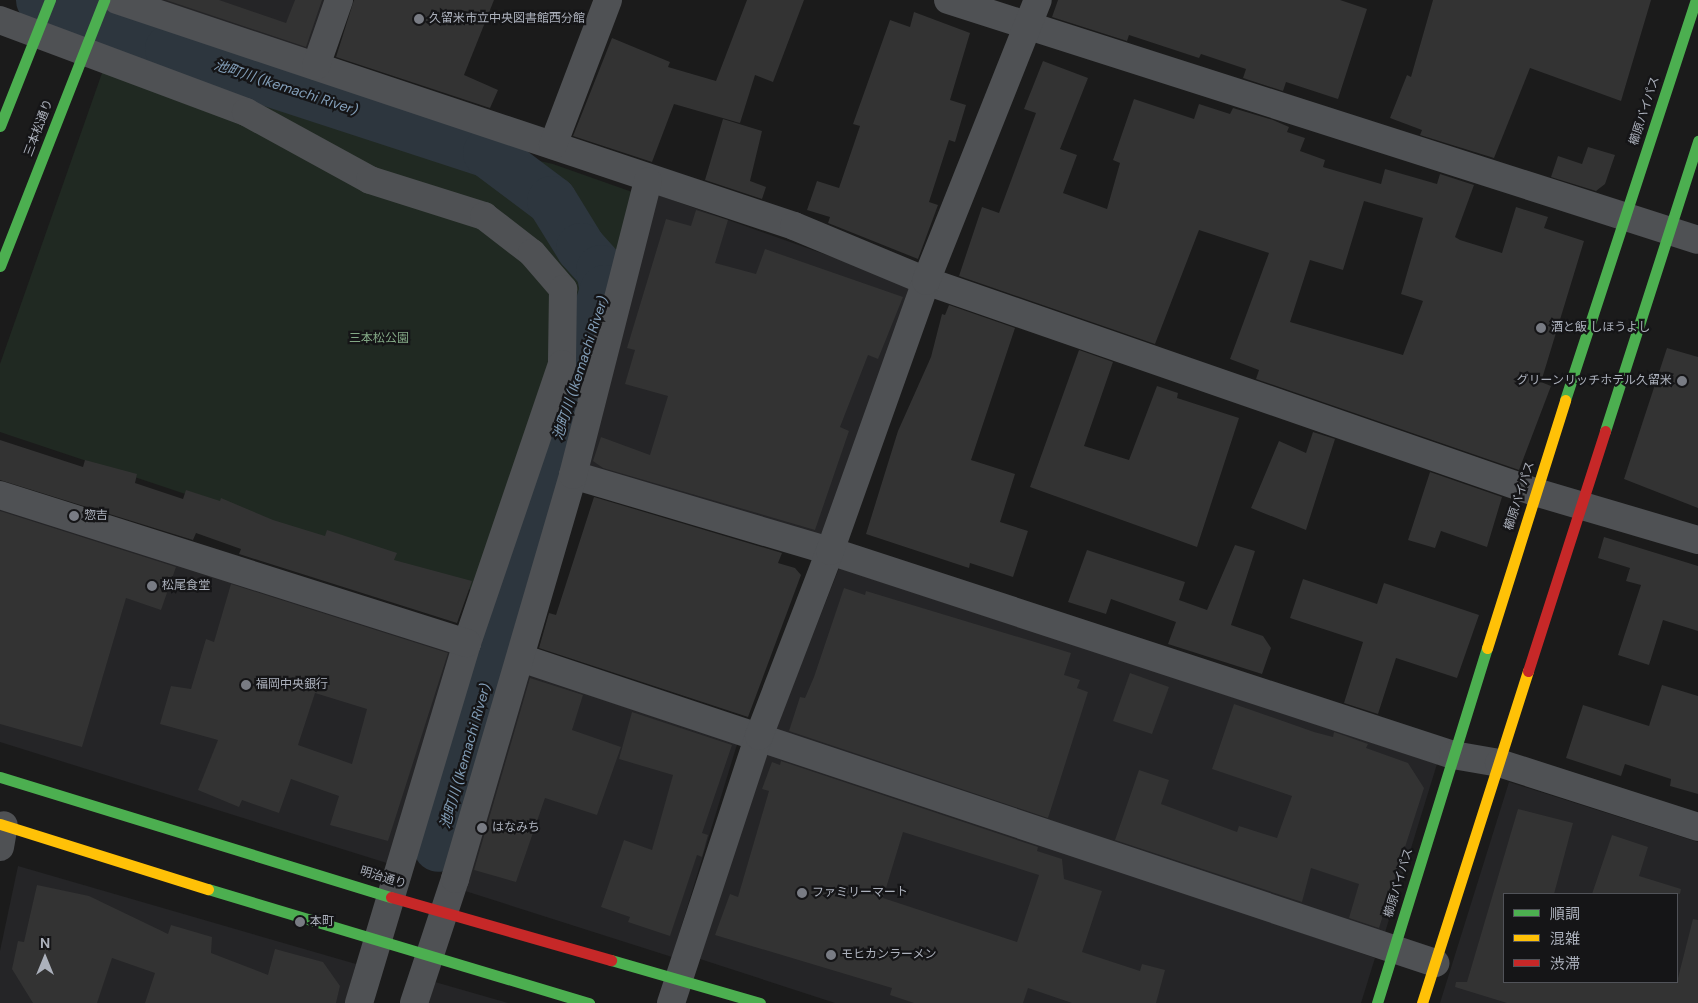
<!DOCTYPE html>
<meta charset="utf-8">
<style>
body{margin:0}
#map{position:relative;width:1698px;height:1003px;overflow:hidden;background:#1b1b1b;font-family:"DM Sans","Noto Sans JP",sans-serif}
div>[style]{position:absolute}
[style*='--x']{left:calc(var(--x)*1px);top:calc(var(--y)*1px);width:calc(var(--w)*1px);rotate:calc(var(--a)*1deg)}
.built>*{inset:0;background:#252527}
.green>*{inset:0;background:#202922}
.river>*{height:50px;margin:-25px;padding:0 25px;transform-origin:25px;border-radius:25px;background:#2d363e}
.building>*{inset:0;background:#333}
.street>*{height:28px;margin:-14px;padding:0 14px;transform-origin:14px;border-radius:14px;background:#4f5154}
.fast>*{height:11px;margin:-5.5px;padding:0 5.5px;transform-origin:5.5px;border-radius:5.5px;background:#4caf50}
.slow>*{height:11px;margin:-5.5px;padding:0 5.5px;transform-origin:5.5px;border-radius:5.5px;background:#ffc107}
.jam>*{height:11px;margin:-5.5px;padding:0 5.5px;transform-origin:5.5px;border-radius:5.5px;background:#c62828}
.dots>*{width:14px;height:14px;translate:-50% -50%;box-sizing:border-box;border:2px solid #151517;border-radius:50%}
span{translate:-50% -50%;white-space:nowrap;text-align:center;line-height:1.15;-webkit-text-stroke:4.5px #151517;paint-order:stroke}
.poi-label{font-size:12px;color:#acb1bc}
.left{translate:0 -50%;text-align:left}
.right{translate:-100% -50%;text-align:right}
.street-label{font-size:12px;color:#acb1bc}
.park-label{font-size:12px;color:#83a885}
.water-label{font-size:14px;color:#829eb8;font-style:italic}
.legend{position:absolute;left:1503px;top:893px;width:175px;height:90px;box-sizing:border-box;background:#151517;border:1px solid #515359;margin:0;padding:6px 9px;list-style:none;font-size:15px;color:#acb1bc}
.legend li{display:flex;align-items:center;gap:10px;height:25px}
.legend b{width:25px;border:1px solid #515359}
.north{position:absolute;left:20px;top:933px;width:50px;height:50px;-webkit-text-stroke:4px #151517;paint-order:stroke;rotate:0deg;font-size:14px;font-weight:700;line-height:20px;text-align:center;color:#acb1bc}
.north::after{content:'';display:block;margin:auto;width:18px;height:22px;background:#acb1bc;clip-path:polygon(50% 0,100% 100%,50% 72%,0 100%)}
</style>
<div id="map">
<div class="built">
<div style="clip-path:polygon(148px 0,329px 0,311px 58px)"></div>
<div style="clip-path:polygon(658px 195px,914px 286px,826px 543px,582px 468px)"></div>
<div style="clip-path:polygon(0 504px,456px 647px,390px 864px,0 742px)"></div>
<div style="clip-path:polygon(839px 568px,1437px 764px,1383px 939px,775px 731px)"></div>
<div style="clip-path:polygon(529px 668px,739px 738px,672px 957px,462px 890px)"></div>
<div style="clip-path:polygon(763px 746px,1375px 958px,1361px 1003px,835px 1003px,700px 959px)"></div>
<div style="clip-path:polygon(evenodd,1509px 782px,1698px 842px,1698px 1003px,1440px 1003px,1509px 782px,1504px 894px,1677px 894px,1677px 982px,1504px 982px,1504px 894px)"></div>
<div style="clip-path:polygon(18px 866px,356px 964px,345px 1003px,0 1003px,0 951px)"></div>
<div style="clip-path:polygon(435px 982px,508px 1003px,428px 1003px)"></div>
</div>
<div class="green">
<div style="clip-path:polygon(115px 66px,553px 164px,635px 193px,526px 608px,0 432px,0 364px,102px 73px)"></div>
</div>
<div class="river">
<div style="--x:41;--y:0;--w:138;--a:20.8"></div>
<div style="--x:170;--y:49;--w:335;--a:18.1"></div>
<div style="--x:488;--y:153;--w:80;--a:36.9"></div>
<div style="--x:552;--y:201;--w:55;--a:58.3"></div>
<div style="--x:581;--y:248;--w:30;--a:48"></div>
<div style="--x:601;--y:270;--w:20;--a:79"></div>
<div style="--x:605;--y:290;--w:148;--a:108.1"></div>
<div style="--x:559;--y:431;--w:433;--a:106.2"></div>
</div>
<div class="building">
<div style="clip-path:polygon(166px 0,219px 0,286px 23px,295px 0,322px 0,306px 47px)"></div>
<div style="clip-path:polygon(354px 0,494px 0,464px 75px,498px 90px,490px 108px,336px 57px)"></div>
<div style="clip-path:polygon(747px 0,804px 0,773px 82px,755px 75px,740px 123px,674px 104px,652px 162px,573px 136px,612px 38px,670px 62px,668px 67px,716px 81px)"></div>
<div style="clip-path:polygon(1058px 0,1340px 0,1367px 9px,1338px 99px,1286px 82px,1283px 91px,1243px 78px,1246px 69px,1201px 54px,1199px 58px,1129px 35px,1127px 41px,1052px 17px)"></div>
<div style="clip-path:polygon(1433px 0,1651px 0,1621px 101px,1530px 68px,1494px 158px,1420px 135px,1422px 130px,1390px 118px,1407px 75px,1411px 77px)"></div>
<div style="clip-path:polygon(914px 12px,970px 33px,950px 100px,966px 105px,955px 142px,949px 140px,929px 202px,938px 205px,918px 259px,828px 223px,830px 217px,807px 210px,817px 181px,839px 188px,860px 126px,853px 124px,890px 20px,910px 27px)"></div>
<div style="clip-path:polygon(evenodd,1043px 61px,1088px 78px,1060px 149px,1077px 155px,1063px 193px,1107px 209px,1120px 163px,1113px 160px,1134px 99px,1194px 119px,1199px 104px,1230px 114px,1233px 108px,1273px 120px,1289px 127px,1287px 132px,1305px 138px,1300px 151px,1325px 160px,1323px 167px,1381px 184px,1385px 169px,1437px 184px,1440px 174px,1474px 185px,1455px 237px,1460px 240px,1502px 253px,1516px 207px,1548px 217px,1544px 228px,1584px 241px,1541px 382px,1551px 386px,1519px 470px,1256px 379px,1259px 370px,1230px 359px,1269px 253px,1199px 230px,1155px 344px,959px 276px,982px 207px,999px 213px,1036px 113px,1024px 109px,1043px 61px,1364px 201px,1423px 218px,1401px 294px,1423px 301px,1403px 355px,1290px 322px,1310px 260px,1343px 270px,1364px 201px)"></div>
<div style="clip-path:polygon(723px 119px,762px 131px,750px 181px,766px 187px,762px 199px,705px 180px)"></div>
<div style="clip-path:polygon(1588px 147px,1615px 155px,1605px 184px,1596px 191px,1551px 177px,1558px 156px,1582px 164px)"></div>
<div style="clip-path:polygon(696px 210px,728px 220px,715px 263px,756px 274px,765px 249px,903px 297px,878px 359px,868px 355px,840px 427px,849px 431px,815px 530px,603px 468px,593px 461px,601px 437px,650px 455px,668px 396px,625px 384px,635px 350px,627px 348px,666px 219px,691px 226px)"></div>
<div style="clip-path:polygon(949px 305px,1015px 328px,971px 460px,1015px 474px,1000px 522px,1028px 531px,1013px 577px,970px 563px,969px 568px,866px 534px,898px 431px,931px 357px,942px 314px,945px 315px)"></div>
<div style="clip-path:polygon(1667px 348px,1698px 357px,1698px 508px,1624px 479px)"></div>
<div style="clip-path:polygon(1079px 350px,1113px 362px,1084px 446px,1129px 460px,1157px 386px,1178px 393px,1177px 398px,1239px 418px,1197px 547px,1030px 487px)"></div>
<div style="clip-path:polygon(1313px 432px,1335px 439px,1306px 530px,1251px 508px,1279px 441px,1306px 453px)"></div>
<div style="clip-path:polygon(0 440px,83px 467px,85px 460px,137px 474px,135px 483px,183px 499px,186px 490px,220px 501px,221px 498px,273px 520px,325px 536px,327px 530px,397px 553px,394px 560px,472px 581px,457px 623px,239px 554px,241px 549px,196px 533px,193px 540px,0 480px)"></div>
<div style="clip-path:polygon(1430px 472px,1502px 497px,1487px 547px,1441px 531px,1435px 548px,1408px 540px)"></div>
<div style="clip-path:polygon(594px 497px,782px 553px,778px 563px,795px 568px,801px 575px,748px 717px,539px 648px,549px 613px,556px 615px)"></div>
<div style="clip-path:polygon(0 511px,176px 567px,161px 610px,126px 598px,82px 747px,0 724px)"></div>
<div style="clip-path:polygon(1604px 537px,1698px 566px,1698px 631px,1663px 620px,1649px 665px,1618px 655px,1641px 585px,1626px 581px,1630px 568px,1598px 558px)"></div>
<div style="clip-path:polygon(1235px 545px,1255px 551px,1231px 625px,1263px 636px,1271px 648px,1262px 674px,1168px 644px,1176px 622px,1111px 599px,1106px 614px,1068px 602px,1087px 550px,1185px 582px,1179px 600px,1207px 610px)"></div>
<div style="clip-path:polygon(1303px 579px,1377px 604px,1384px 583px,1479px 615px,1457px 678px,1396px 658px,1378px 714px,1344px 703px,1363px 642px,1290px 618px)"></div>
<div style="clip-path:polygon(evenodd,231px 584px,448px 653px,388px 841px,330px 825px,339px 796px,291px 779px,279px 813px,242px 800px,239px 807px,198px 790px,218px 740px,160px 724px,171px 686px,191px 689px,206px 639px,214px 642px,231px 584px,315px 693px,367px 709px,352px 764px,298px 745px,315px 693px)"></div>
<div style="clip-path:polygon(844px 588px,865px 595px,866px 591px,1071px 653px,1064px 675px,1080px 680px,1077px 688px,1088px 692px,1048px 818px,789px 731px,800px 697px,805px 698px,814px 677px)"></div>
<div style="clip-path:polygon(1130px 673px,1169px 687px,1152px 734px,1113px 721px)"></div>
<div style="clip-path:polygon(530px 678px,583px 695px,572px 730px,621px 747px,597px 815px,545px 798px,516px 882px,474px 870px)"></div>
<div style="clip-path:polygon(1662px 685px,1698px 696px,1698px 794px,1670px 786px,1671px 779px,1625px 764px,1621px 776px,1566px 758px,1583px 705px,1649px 726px)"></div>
<div style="clip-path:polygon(1234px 704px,1314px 732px,1333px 737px,1334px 732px,1368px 744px,1366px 748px,1408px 763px,1424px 788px,1379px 928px,1349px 918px,1359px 884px,1311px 868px,1302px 902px,1115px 840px,1139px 770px,1169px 780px,1161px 804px,1237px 832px,1239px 826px,1277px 838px,1292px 796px,1212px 769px)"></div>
<div style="clip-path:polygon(632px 712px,732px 745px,702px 833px,708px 835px,702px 857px,697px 855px,670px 936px,628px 922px,630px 917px,601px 907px,624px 840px,652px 850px,673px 775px,619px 759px)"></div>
<div style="clip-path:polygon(evenodd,781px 761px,1038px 847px,1037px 851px,1062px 859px,1064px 879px,1102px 891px,1082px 952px,1140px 971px,1142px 964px,1165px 970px,1156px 1003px,1072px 1003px,1028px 988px,1023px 1003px,914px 1003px,890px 995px,892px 988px,715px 935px,730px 894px,738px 897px,769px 791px,762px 789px,772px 762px,780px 765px,781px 761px,903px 832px,1039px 875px,1017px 942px,883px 898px,903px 832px)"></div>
<div style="clip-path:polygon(1518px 809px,1573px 823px,1554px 894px,1504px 894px,1504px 982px,1677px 982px,1693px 919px,1698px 920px,1698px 1003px,1507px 1003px,1455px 987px,1456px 982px,1467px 982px)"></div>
<div style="clip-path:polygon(1612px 835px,1648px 847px,1639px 876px,1681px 889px,1680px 894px,1592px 894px)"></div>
<div style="clip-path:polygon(37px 885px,89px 896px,168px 934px,171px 925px,212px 937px,211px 953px,268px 975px,275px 949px,323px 962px,340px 986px,336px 1003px,145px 1003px,155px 973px,112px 958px,97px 1003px,33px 1003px,12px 969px,18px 941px,24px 942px)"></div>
</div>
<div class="street">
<div style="--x:117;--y:0;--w:714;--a:18.46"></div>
<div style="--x:794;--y:226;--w:143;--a:22.6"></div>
<div style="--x:926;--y:281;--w:645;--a:19.11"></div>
<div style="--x:1535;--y:492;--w:170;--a:16.4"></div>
<div style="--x:948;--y:0;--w:787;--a:17.74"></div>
<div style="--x:0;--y:20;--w:263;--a:20.5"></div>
<div style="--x:246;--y:112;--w:141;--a:28.7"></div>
<div style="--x:370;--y:180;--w:120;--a:17.5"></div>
<div style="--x:484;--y:216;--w:61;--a:37.6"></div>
<div style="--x:532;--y:253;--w:48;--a:49.3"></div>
<div style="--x:563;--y:289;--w:75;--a:90.8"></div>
<div style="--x:562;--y:364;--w:295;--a:108.8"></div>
<div style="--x:467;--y:643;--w:376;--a:106.7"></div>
<div style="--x:316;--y:66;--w:70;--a:-70.8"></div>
<div style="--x:553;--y:145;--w:155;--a:-69.2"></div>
<div style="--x:573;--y:475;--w:268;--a:16.5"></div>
<div style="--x:830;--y:551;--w:656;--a:18.13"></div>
<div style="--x:1453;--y:755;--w:47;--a:9.9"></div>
<div style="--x:1499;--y:763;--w:209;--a:17.8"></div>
<div style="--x:0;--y:495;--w:490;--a:17.6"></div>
<div style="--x:521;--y:658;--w:964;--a:18.45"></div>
<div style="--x:0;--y:847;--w:22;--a:-80"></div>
<div style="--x:414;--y:1003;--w:131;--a:-71.7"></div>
<div style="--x:455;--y:879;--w:421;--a:-73.7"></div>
<div style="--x:573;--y:475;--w:303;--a:-75.7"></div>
<div style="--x:671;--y:1003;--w:281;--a:-71.8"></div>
<div style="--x:759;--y:736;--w:198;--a:-69"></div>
<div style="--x:830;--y:551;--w:287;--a:-70.4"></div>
<div style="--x:926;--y:281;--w:302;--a:-68.3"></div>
</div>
<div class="fast">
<div style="--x:0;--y:126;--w:136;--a:-68.4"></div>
<div style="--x:0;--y:266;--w:286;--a:-68.6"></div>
<div style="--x:1565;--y:400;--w:421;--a:-71.9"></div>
<div style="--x:1605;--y:431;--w:305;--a:-72.2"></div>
<div style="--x:0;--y:777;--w:409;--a:17.1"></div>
<div style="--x:208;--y:889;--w:398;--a:16.7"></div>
<div style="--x:611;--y:960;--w:155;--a:16.1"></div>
<div style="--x:1377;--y:1003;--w:372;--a:-72.8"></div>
</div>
<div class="slow">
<div style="--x:1487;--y:648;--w:260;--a:-72.5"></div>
<div style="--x:0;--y:824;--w:218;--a:17.4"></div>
<div style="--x:1422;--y:1003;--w:349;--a:-72.3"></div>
</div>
<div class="jam">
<div style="--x:1528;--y:671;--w:252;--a:-72.2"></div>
<div style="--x:391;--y:897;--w:229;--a:16"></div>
</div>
<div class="dots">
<div style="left:419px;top:19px;background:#797c84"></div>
<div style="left:1541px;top:328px;background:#797c84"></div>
<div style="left:1682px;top:381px;background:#797c84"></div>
<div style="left:74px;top:516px;background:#797c84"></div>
<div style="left:152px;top:586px;background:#797c84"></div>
<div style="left:246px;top:685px;background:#797c84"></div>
<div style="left:482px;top:828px;background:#797c84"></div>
<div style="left:802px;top:893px;background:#797c84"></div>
<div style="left:300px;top:922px;background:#797c84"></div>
<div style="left:831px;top:955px;background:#797c84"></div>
</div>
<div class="poi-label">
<span class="left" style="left:429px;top:19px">久留米市立中央図書館西分館</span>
<span class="left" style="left:1551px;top:328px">酒と飯 しほうよし</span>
<span class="right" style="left:1672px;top:381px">グリーンリッチホテル久留米</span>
<span class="left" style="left:84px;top:516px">惣吉</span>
<span class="left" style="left:162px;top:586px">松尾食堂</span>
<span class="left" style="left:256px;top:685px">福岡中央銀行</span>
<span class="left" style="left:492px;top:828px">はなみち</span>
<span class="left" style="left:812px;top:893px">ファミリーマート</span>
<span class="left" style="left:310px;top:922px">本町</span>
<span class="left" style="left:841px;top:955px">モヒカンラーメン</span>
</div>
<div class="street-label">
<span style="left:1645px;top:111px;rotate:-72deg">櫛原バイパス</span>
<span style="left:39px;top:128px;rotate:-69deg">三本松通り</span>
<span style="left:1520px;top:496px;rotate:-72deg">櫛原バイパス</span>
<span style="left:383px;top:878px;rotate:17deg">明治通り</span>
<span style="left:1399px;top:883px;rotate:-73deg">櫛原バイパス</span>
</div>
<div class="park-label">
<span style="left:379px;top:339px">三本松公園</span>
</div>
<div class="water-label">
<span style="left:286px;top:87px;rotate:18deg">池町川 (Ikemachi River)</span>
<span style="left:580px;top:368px;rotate:-72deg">池町川 (Ikemachi River)</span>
<span style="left:465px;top:756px;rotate:-74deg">池町川 (Ikemachi River)</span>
</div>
<ul class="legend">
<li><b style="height:6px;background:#4caf50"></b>順調</li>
<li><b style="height:6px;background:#ffc107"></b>混雑</li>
<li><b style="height:6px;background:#c62828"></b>渋滞</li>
</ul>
<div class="north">N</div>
</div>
